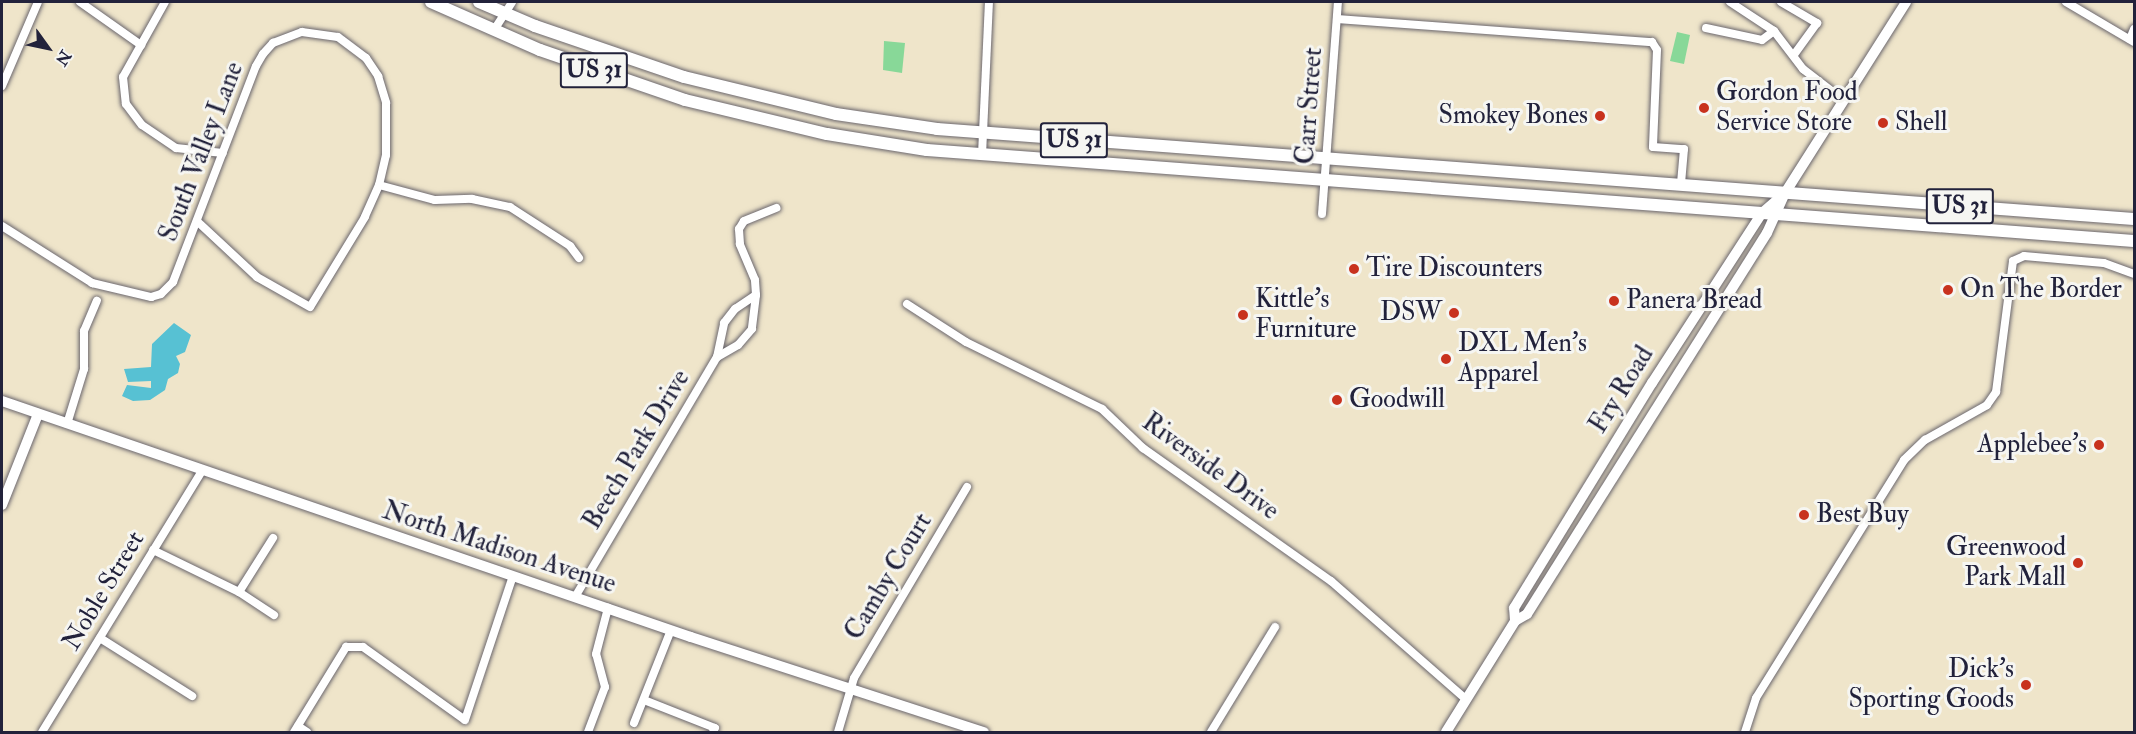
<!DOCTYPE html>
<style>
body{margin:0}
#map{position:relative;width:2136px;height:734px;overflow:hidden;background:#efe5ca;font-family:"IM FELL Double Pica",serif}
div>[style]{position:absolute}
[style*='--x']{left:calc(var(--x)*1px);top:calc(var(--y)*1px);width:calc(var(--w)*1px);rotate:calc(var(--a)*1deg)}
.green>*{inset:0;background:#88d898}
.water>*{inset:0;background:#57c1d3}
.roads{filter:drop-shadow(0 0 2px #6a666d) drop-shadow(0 0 2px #6a666d)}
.street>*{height:8px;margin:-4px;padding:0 4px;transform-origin:4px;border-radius:4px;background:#fff}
.secondary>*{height:10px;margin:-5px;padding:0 5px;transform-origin:5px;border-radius:5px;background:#fff}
.primary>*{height:12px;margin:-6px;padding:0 6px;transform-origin:6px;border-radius:6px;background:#fff}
.dots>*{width:16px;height:16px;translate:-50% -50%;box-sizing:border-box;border:3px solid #f6f6f2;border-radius:50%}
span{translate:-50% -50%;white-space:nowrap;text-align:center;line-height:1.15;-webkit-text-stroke:6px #f6f6f2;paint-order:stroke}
.shield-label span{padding:2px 4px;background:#f6f6f2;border:2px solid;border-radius:4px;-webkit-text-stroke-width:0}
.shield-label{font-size:24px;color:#22223b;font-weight:700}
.poi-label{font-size:26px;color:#22223b}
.left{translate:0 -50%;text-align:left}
.right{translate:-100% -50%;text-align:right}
.street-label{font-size:26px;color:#22223b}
.frame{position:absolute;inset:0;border:3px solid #22223b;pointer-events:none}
.north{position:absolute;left:18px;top:18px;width:60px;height:60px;-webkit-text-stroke:4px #f6f6f2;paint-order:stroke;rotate:123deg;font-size:16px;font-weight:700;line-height:24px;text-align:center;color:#22223b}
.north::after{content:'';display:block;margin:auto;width:21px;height:27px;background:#22223b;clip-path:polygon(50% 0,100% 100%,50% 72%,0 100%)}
</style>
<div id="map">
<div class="green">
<div style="clip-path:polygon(1677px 32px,1690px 35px,1684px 64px,1670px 61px)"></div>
<div style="clip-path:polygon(884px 41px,905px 43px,902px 73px,883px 70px)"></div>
</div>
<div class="water">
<div style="clip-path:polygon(174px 323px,191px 335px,185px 352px,176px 356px,180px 364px,178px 373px,168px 379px,165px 390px,150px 400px,133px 401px,122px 396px,127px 385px,151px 388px,151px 381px,128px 382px,124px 369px,151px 367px,152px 344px)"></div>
</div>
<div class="roads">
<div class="street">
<div style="--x:80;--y:2;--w:75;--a:35.2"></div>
<div style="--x:165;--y:2;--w:86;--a:119.2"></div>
<div style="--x:123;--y:77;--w:27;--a:84"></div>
<div style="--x:126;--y:104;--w:26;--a:53"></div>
<div style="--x:142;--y:125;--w:41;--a:34.1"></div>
<div style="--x:176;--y:148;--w:47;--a:6.1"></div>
<div style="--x:1730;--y:2;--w:53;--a:33.4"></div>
<div style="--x:1774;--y:31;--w:48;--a:52.7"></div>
<div style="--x:1803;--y:69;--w:49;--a:37.6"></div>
<div style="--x:1781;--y:2;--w:42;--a:30.3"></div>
<div style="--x:1817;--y:23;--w:39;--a:126"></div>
<div style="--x:2066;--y:2;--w:79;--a:30.5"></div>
<div style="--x:1337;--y:19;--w:316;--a:4.2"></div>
<div style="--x:1652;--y:42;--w:9;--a:58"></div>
<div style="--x:1657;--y:50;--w:97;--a:92.4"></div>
<div style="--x:1653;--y:147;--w:31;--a:4"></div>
<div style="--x:1684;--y:149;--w:36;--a:95"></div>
<div style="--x:1706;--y:28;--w:57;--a:12.1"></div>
<div style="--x:1762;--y:40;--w:15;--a:-37"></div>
<div style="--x:494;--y:30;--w:33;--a:-57"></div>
<div style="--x:2130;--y:39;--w:11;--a:-68"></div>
<div style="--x:2;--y:86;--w:91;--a:-66.8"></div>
<div style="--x:982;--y:155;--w:153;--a:-87.4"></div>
<div style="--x:379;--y:185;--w:58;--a:15"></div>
<div style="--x:435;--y:200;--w:37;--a:-2"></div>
<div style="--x:472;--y:199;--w:39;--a:12"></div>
<div style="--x:510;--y:207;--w:72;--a:33"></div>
<div style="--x:570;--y:246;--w:15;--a:53"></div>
<div style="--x:1322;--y:214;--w:213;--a:-85.7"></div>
<div style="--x:2;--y:226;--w:107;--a:32.3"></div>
<div style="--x:92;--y:283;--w:61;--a:13.3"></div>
<div style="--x:151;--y:297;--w:10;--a:-17"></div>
<div style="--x:161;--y:294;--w:17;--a:-45"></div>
<div style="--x:173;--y:282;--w:231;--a:-69"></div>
<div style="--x:256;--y:66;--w:14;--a:-60"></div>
<div style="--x:263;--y:54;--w:15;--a:-48"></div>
<div style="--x:273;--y:43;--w:31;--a:-21"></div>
<div style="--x:302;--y:32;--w:36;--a:8"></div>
<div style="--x:338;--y:37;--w:35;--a:37"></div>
<div style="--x:366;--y:58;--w:22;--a:56"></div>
<div style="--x:378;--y:76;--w:28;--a:73"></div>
<div style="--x:386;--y:103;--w:52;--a:90"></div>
<div style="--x:386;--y:155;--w:31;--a:103"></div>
<div style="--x:379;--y:185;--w:35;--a:114"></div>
<div style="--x:365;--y:217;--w:105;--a:121.4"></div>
<div style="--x:310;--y:307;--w:61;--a:-150.5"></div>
<div style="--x:257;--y:277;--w:82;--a:-137"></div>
<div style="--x:756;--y:295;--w:34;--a:97"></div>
<div style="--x:752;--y:329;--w:21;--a:131"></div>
<div style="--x:738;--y:345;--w:24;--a:150"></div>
<div style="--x:717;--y:357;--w:35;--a:-78"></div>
<div style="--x:724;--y:323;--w:18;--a:-52"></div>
<div style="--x:735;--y:309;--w:25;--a:-34"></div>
<div style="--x:756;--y:295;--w:15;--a:-94"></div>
<div style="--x:755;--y:280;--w:39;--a:-113"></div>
<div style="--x:740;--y:244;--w:15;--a:-94"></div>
<div style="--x:739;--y:229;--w:9;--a:-58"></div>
<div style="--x:744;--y:221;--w:35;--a:-22"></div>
<div style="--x:907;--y:304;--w:70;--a:32.8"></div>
<div style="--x:966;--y:342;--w:152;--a:26.2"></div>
<div style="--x:1102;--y:409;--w:57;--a:43.6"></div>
<div style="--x:1143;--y:448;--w:230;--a:35.3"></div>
<div style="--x:1331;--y:581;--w:179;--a:41.2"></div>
<div style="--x:67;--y:424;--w:58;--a:-72.8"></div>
<div style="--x:84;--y:369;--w:38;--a:-90"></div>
<div style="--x:84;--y:331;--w:33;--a:-67"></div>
<div style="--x:153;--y:550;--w:96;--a:26"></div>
<div style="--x:239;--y:592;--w:42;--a:33.3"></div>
<div style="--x:239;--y:592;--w:64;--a:-57.8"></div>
<div style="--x:575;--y:597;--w:279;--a:-59.4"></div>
<div style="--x:100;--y:638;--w:109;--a:32.2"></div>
<div style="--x:644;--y:700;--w:76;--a:21.5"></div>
<div style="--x:715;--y:728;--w:4;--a:117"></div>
<div style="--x:634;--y:723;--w:100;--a:-68.3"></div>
<div style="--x:298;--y:726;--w:11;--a:34"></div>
<div style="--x:42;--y:732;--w:306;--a:-58.5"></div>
<div style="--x:294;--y:732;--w:100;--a:-58.5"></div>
<div style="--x:346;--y:647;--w:17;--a:0"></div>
<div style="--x:363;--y:647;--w:125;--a:35.6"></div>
<div style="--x:465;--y:720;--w:152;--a:-71.6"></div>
<div style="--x:588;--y:732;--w:48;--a:-69.3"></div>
<div style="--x:605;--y:687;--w:34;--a:-105"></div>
<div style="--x:596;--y:654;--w:48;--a:-75.4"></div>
<div style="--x:838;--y:732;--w:56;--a:-73.5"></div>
<div style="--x:854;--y:678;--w:222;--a:-59.4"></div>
<div style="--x:1211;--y:732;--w:123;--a:-58.6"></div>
<div style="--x:1745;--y:732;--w:36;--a:-72"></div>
<div style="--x:1756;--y:698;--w:280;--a:-58.1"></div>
<div style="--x:1904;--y:460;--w:29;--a:-44"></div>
<div style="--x:1925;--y:440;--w:71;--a:-29.4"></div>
<div style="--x:1987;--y:405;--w:16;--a:-55"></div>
<div style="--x:1996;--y:392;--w:132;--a:-82.6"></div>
<div style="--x:2013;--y:261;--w:12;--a:-24"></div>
<div style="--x:2024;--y:256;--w:80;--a:5"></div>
<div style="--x:2104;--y:263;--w:32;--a:20"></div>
</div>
<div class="secondary">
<div style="--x:2;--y:401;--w:728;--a:18.91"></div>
<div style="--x:691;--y:637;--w:308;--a:18"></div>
<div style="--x:2;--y:505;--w:98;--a:-68.4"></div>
<div style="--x:1515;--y:621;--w:13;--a:-94"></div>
<div style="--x:1514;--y:608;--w:264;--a:-58.5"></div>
<div style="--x:1652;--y:383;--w:202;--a:-57.1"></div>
<div style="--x:1762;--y:213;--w:29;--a:-41"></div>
<div style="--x:1446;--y:732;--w:131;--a:-58.1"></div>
<div style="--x:1515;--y:621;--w:14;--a:-30"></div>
<div style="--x:1527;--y:614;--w:450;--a:-57.8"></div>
<div style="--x:1767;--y:233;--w:44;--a:-65.8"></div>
<div style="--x:1785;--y:193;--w:226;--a:-57.6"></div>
</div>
<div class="primary">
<div style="--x:431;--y:2;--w:119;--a:23.8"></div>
<div style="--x:540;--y:50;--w:153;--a:19"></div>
<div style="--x:685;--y:100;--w:146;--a:13.5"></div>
<div style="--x:827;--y:134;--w:101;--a:9.1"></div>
<div style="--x:927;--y:150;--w:1210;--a:4.31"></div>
<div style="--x:479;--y:2;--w:61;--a:23.2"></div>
<div style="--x:535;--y:26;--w:157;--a:18.9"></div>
<div style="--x:684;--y:77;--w:156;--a:13.7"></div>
<div style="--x:836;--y:114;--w:102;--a:8.4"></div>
<div style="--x:937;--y:129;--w:1200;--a:4.3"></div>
</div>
</div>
<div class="dots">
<div style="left:1704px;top:108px;background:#c8321e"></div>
<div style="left:1600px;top:116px;background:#c8321e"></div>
<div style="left:1883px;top:123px;background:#c8321e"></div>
<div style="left:1354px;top:269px;background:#c8321e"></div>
<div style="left:1948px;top:290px;background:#c8321e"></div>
<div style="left:1614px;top:301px;background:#c8321e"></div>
<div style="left:1454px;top:313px;background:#c8321e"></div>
<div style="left:1243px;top:315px;background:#c8321e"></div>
<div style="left:1446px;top:359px;background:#c8321e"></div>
<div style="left:1337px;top:400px;background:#c8321e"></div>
<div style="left:2099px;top:445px;background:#c8321e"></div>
<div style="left:1804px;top:515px;background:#c8321e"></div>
<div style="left:2078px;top:563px;background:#c8321e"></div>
<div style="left:2026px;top:685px;background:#c8321e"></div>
</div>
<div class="shield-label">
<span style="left:594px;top:70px">US 31</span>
<span style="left:1074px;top:140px">US 31</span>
<span style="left:1960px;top:206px">US 31</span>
</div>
<div class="poi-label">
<span class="left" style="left:1716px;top:108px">Gordon Food<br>Service Store</span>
<span class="right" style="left:1588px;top:116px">Smokey Bones</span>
<span class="left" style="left:1895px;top:123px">Shell</span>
<span class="left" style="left:1366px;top:269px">Tire Discounters</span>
<span class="left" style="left:1960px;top:290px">On The Border</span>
<span class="left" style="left:1255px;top:315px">Kittle's<br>Furniture</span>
<span class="left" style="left:1626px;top:301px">Panera Bread</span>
<span class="right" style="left:1442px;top:313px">DSW</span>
<span class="left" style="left:1458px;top:359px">DXL Men's<br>Apparel</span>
<span class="left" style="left:1349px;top:400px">Goodwill</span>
<span class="right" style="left:2087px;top:445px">Applebee's</span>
<span class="left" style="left:1816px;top:515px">Best Buy</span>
<span class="right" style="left:2066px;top:563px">Greenwood<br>Park Mall</span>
<span class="right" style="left:2014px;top:685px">Dick's<br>Sporting Goods</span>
</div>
<div class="street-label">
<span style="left:1310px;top:106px;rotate:-86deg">Carr Street</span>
<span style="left:202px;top:152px;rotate:-69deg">South Valley Lane</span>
<span style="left:1622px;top:390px;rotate:-58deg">Fry Road</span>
<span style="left:637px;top:450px;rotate:-59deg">Beech Park Drive</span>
<span style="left:1210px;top:467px;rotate:36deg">Riverside Drive</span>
<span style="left:499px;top:548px;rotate:18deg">North Madison Avenue</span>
<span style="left:889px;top:577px;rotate:-59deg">Camby Court</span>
<span style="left:104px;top:591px;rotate:-59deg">Noble Street</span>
</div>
<div class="frame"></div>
<div class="north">N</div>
</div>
